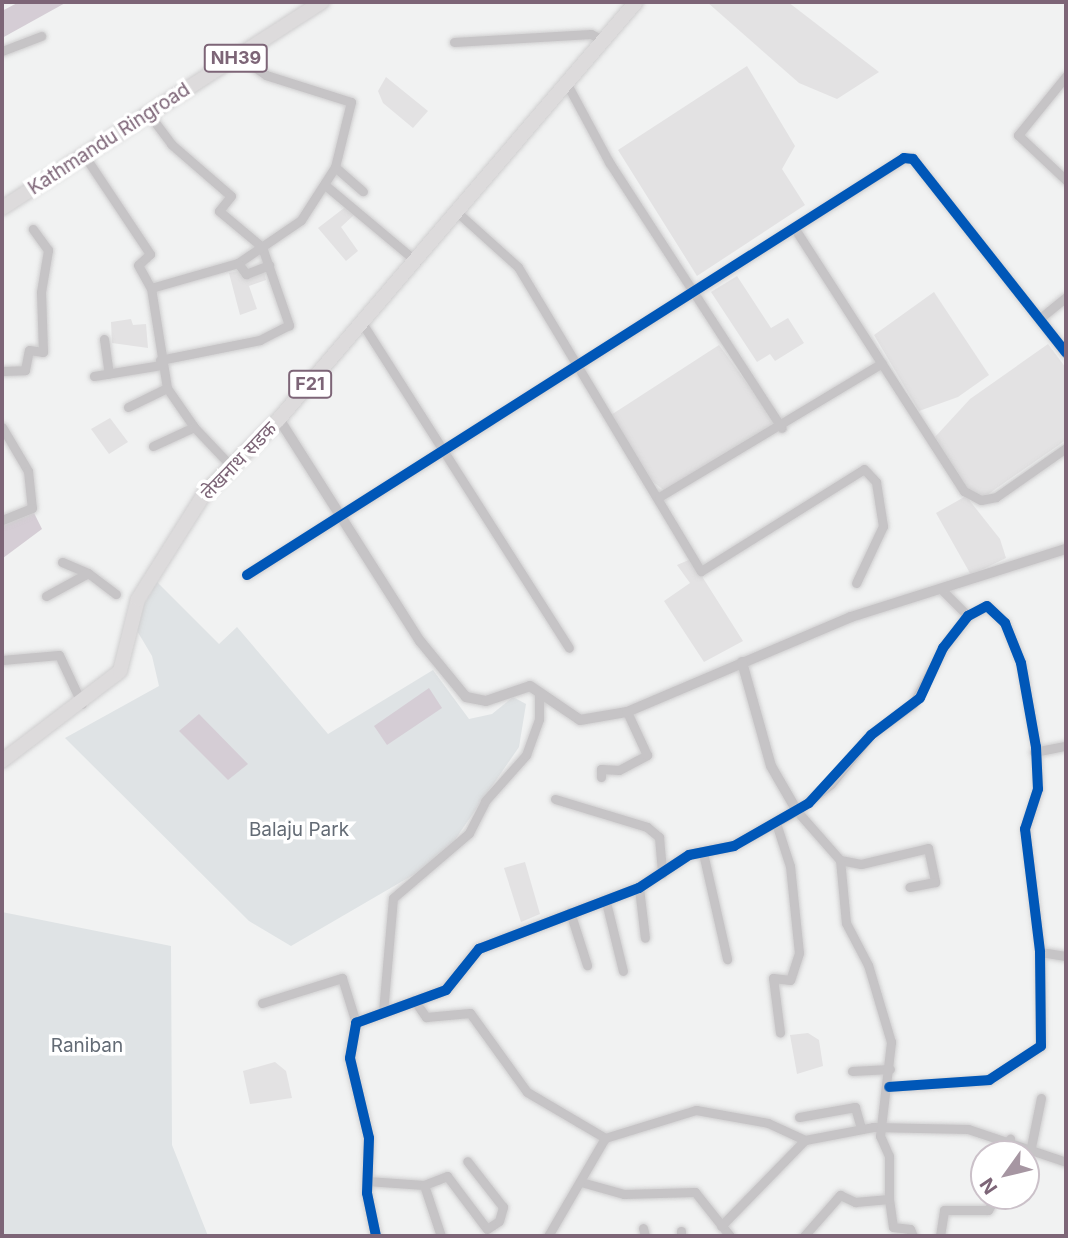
<!DOCTYPE html>
<meta charset="utf-8">
<style>
body{margin:0}
#map{position:relative;width:1068px;height:1238px;overflow:hidden;background:#f1f2f2;font-family:Inter,"Noto Sans Devanagari",sans-serif}
div>[style]{position:absolute}
[style*='--x']{left:calc(var(--x)*1px);top:calc(var(--y)*1px);width:calc(var(--w)*1px);rotate:calc(var(--a)*1deg)}
.built>*{inset:0;background:#e3e2e3}
.green>*{inset:0;background:#dfe3e5}
.water>*{inset:0;background:#d5cdd5}
.roads{filter:drop-shadow(0 0 2px #cfcecf) drop-shadow(0 0 2px #cfcecf)}
.minor>*{height:9px;margin:-4.5px;padding:0 4.5px;transform-origin:4.5px;border-radius:4.5px;background:#c6c4c6}
.tertiary>*{height:10px;margin:-5px;padding:0 5px;transform-origin:5px;border-radius:5px;background:#c6c4c6}
.primary>*{height:14px;margin:-7px;padding:0 7px;transform-origin:7px;border-radius:7px;background:#dddbdc}
.trunk>*{height:14px;margin:-7px;padding:0 7px;transform-origin:7px;border-radius:7px;background:#dddbdc}
.cycleway>*{height:10px;margin:-5px;padding:0 5px;transform-origin:5px;border-radius:5px;background:#0057b8}
span{translate:-50% -50%;white-space:nowrap;text-align:center;line-height:1.15;-webkit-text-stroke:7px #fff;paint-order:stroke}
.shield-label span{padding:2px 5px;background:#fff;border:2px solid;border-radius:5px;-webkit-text-stroke-width:0}
.shield-label{font-size:18px;color:#7d6577;font-weight:700}
.street-label{font-size:19px;color:#7d6577}
.park-label{font-size:19px;color:#636b75}
.frame{position:absolute;inset:0;border:4px solid #7d6577;pointer-events:none}
.north{position:absolute;left:970px;top:1140px;width:70px;height:70px;box-sizing:border-box;background:#fff;border:2px solid #cbc1c9;border-radius:50%;rotate:236deg;font-size:19px;font-weight:700;line-height:28px;text-align:center;color:#7d6577}
.north::after{content:'';display:block;margin:auto;width:24px;height:32px;background:#a696a2;clip-path:polygon(50% 0,100% 100%,50% 72%,0 100%)}
</style>
<div id="map">
<div class="built">
<div style="clip-path:polygon(707px 2px,788px 2px,879px 72px,837px 99px,799px 83px)"></div>
<div style="clip-path:polygon(747px 66px,795px 146px,782px 169px,805px 205px,697px 276px,618px 150px)"></div>
<div style="clip-path:polygon(386px 77px,428px 111px,413px 128px,383px 103px,378px 91px)"></div>
<div style="clip-path:polygon(348px 205px,355px 214px,341px 227px,358px 251px,346px 261px,318px 228px)"></div>
<div style="clip-path:polygon(262px 266px,266px 280px,249px 286px,257px 309px,240px 315px,229px 273px)"></div>
<div style="clip-path:polygon(737px 276px,771px 328px,788px 318px,804px 343px,775px 361px,770px 354px,757px 362px,711px 292px)"></div>
<div style="clip-path:polygon(934px 292px,989px 375px,958px 397px,919px 411px,874px 335px)"></div>
<div style="clip-path:polygon(131px 319px,133px 325px,146px 324px,148px 348px,112px 343px,111px 322px)"></div>
<div style="clip-path:polygon(1048px 344px,1066px 368px,1066px 440px,984px 497px,964px 486px,935px 437px,970px 399px)"></div>
<div style="clip-path:polygon(719px 345px,778px 426px,666px 492px,651px 480px,611px 415px)"></div>
<div style="clip-path:polygon(110px 418px,128px 442px,109px 454px,91px 429px)"></div>
<div style="clip-path:polygon(966px 496px,1000px 539px,1006px 558px,971px 575px,936px 513px)"></div>
<div style="clip-path:polygon(691px 559px,743px 641px,704px 662px,664px 601px,690px 583px,677px 565px)"></div>
<div style="clip-path:polygon(525px 862px,540px 914px,521px 922px,504px 868px)"></div>
<div style="clip-path:polygon(808px 1033px,819px 1040px,823px 1066px,797px 1074px,790px 1035px)"></div>
<div style="clip-path:polygon(275px 1062px,286px 1071px,292px 1098px,250px 1104px,243px 1071px)"></div>
</div>
<div class="green">
<div style="clip-path:polygon(157px 582px,219px 644px,237px 627px,328px 734px,433px 670px,469px 719px,492px 714px,513px 697px,526px 704px,519px 747px,452px 844px,425px 868px,291px 946px,249px 921px,65px 738px,159px 686px,152px 656px,133px 624px)"></div>
<div style="clip-path:polygon(2px 912px,171px 946px,172px 1145px,208px 1236px,2px 1236px)"></div>
</div>
<div class="water">
<div style="clip-path:polygon(19px 2px,67px 2px,2px 38px,2px 11px)"></div>
<div style="clip-path:polygon(34px 513px,42px 529px,3px 558px,2px 526px)"></div>
<div style="clip-path:polygon(429px 688px,442px 708px,387px 745px,374px 726px)"></div>
<div style="clip-path:polygon(199px 714px,248px 764px,228px 780px,179px 731px)"></div>
</div>
<div class="roads">
<div class="minor">
<div style="--x:454;--y:42;--w:137;--a:-3.3"></div>
<div style="--x:591;--y:34;--w:13;--a:27"></div>
<div style="--x:2;--y:51;--w:42;--a:-21"></div>
<div style="--x:1066;--y:76;--w:76;--a:129.1"></div>
<div style="--x:1018;--y:135;--w:66;--a:43.2"></div>
<div style="--x:567;--y:84;--w:89;--a:61.7"></div>
<div style="--x:609;--y:162;--w:317;--a:57"></div>
<div style="--x:148;--y:113;--w:39;--a:53"></div>
<div style="--x:171;--y:144;--w:79;--a:40.9"></div>
<div style="--x:231;--y:196;--w:19;--a:129"></div>
<div style="--x:219;--y:211;--w:56;--a:39.9"></div>
<div style="--x:262;--y:247;--w:83;--a:70.9"></div>
<div style="--x:289;--y:325;--w:33;--a:153"></div>
<div style="--x:260;--y:340;--w:102;--a:168.7"></div>
<div style="--x:84;--y:155;--w:119;--a:56.3"></div>
<div style="--x:150;--y:254;--w:16;--a:137"></div>
<div style="--x:138;--y:265;--w:26;--a:61"></div>
<div style="--x:151;--y:288;--w:101;--a:80.9"></div>
<div style="--x:335;--y:167;--w:37;--a:41"></div>
<div style="--x:325;--y:185;--w:119;--a:39.9"></div>
<div style="--x:458;--y:213;--w:81;--a:42"></div>
<div style="--x:518;--y:267;--w:355;--a:59"></div>
<div style="--x:701;--y:571;--w:192;--a:-32"></div>
<div style="--x:864;--y:469;--w:18;--a:47"></div>
<div style="--x:876;--y:482;--w:45;--a:81"></div>
<div style="--x:883;--y:526;--w:63;--a:115.3"></div>
<div style="--x:795;--y:229;--w:312;--a:57.2"></div>
<div style="--x:964;--y:491;--w:19;--a:28"></div>
<div style="--x:981;--y:500;--w:15;--a:-11"></div>
<div style="--x:996;--y:497;--w:85;--a:-35"></div>
<div style="--x:238;--y:263;--w:76;--a:-34.3"></div>
<div style="--x:301;--y:220;--w:63;--a:-57.3"></div>
<div style="--x:335;--y:167;--w:67;--a:-76.2"></div>
<div style="--x:351;--y:102;--w:89;--a:-162.4"></div>
<div style="--x:266;--y:75;--w:33;--a:-145"></div>
<div style="--x:151;--y:288;--w:91;--a:-16"></div>
<div style="--x:238;--y:263;--w:14;--a:54"></div>
<div style="--x:246;--y:274;--w:25;--a:-21"></div>
<div style="--x:1039;--y:319;--w:35;--a:-39"></div>
<div style="--x:362;--y:323;--w:385;--a:57.5"></div>
<div style="--x:104;--y:339;--w:35;--a:82"></div>
<div style="--x:2;--y:371;--w:23;--a:-2"></div>
<div style="--x:25;--y:370;--w:20;--a:-79"></div>
<div style="--x:29;--y:350;--w:14;--a:8"></div>
<div style="--x:43;--y:352;--w:60;--a:-91.9"></div>
<div style="--x:41;--y:292;--w:43;--a:-80.5"></div>
<div style="--x:48;--y:250;--w:26;--a:-126"></div>
<div style="--x:94;--y:376;--w:68;--a:-9.3"></div>
<div style="--x:128;--y:407;--w:43;--a:-26"></div>
<div style="--x:167;--y:388;--w:47;--a:55.3"></div>
<div style="--x:2;--y:427;--w:51;--a:59.4"></div>
<div style="--x:28;--y:471;--w:37;--a:84"></div>
<div style="--x:32;--y:508;--w:32;--a:158"></div>
<div style="--x:153;--y:446;--w:45;--a:-24.9"></div>
<div style="--x:194;--y:427;--w:52;--a:46.5"></div>
<div style="--x:659;--y:497;--w:260;--a:-31"></div>
<div style="--x:62;--y:562;--w:28;--a:23"></div>
<div style="--x:247;--y:575;--w:778;--a:-32.4"></div>
<div style="--x:904;--y:158;--w:9;--a:6"></div>
<div style="--x:913;--y:159;--w:247;--a:51.7"></div>
<div style="--x:942;--y:590;--w:37;--a:45"></div>
<div style="--x:46;--y:596;--w:48;--a:-28.7"></div>
<div style="--x:88;--y:573;--w:35;--a:37"></div>
<div style="--x:2;--y:660;--w:57;--a:-5"></div>
<div style="--x:59;--y:655;--w:54;--a:64.9"></div>
<div style="--x:1034;--y:752;--w:33;--a:-11"></div>
<div style="--x:601;--y:777;--w:8;--a:-90"></div>
<div style="--x:601;--y:769;--w:18;--a:3"></div>
<div style="--x:619;--y:770;--w:32;--a:-28"></div>
<div style="--x:647;--y:755;--w:47;--a:-114.9"></div>
<div style="--x:555;--y:799;--w:96;--a:16.9"></div>
<div style="--x:647;--y:827;--w:16;--a:40"></div>
<div style="--x:659;--y:837;--w:37;--a:85"></div>
<div style="--x:776;--y:823;--w:45;--a:72"></div>
<div style="--x:790;--y:866;--w:87;--a:84.1"></div>
<div style="--x:799;--y:953;--w:28;--a:108"></div>
<div style="--x:790;--y:980;--w:17;--a:-173"></div>
<div style="--x:773;--y:978;--w:55;--a:82.7"></div>
<div style="--x:703;--y:853;--w:109;--a:77.2"></div>
<div style="--x:840;--y:860;--w:21;--a:11"></div>
<div style="--x:861;--y:864;--w:69;--a:-13.4"></div>
<div style="--x:928;--y:848;--w:35;--a:78"></div>
<div style="--x:935;--y:882;--w:26;--a:169"></div>
<div style="--x:639;--y:888;--w:50;--a:83.2"></div>
<div style="--x:606;--y:902;--w:71;--a:76.2"></div>
<div style="--x:570;--y:912;--w:56;--a:72.2"></div>
<div style="--x:1040;--y:952;--w:26;--a:9"></div>
<div style="--x:414;--y:1000;--w:21;--a:55"></div>
<div style="--x:426;--y:1017;--w:44;--a:-5.2"></div>
<div style="--x:470;--y:1013;--w:97;--a:54.2"></div>
<div style="--x:527;--y:1092;--w:91;--a:30.5"></div>
<div style="--x:605;--y:1138;--w:95;--a:-17.1"></div>
<div style="--x:696;--y:1110;--w:73;--a:10.2"></div>
<div style="--x:768;--y:1123;--w:41;--a:24.7"></div>
<div style="--x:805;--y:1140;--w:69;--a:-10.8"></div>
<div style="--x:873;--y:1127;--w:95;--a:1.2"></div>
<div style="--x:968;--y:1129;--w:103;--a:18.6"></div>
<div style="--x:262;--y:1003;--w:84;--a:-17.4"></div>
<div style="--x:342;--y:978;--w:47;--a:72.7"></div>
<div style="--x:383;--y:1012;--w:114;--a:-85"></div>
<div style="--x:393;--y:898;--w:100;--a:-40.5"></div>
<div style="--x:469;--y:833;--w:36;--a:-63"></div>
<div style="--x:485;--y:801;--w:62;--a:-48.3"></div>
<div style="--x:526;--y:755;--w:38;--a:-70"></div>
<div style="--x:539;--y:719;--w:25;--a:-90"></div>
<div style="--x:852;--y:1071;--w:38;--a:-3"></div>
<div style="--x:799;--y:1117;--w:57;--a:-10.1"></div>
<div style="--x:855;--y:1107;--w:22;--a:74"></div>
<div style="--x:1031;--y:1147;--w:50;--a:-78.5"></div>
<div style="--x:1006;--y:1154;--w:16;--a:-75"></div>
<div style="--x:367;--y:1181;--w:57;--a:4"></div>
<div style="--x:424;--y:1185;--w:25;--a:-21"></div>
<div style="--x:447;--y:1176;--w:66;--a:53"></div>
<div style="--x:487;--y:1229;--w:14;--a:-34"></div>
<div style="--x:499;--y:1221;--w:15;--a:-74"></div>
<div style="--x:503;--y:1207;--w:58;--a:-128"></div>
<div style="--x:581;--y:1182;--w:45;--a:15.6"></div>
<div style="--x:624;--y:1194;--w:71;--a:-1.6"></div>
<div style="--x:695;--y:1192;--w:56;--a:51.5"></div>
<div style="--x:424;--y:1185;--w:54;--a:71.6"></div>
<div style="--x:889;--y:1199;--w:28;--a:82"></div>
<div style="--x:893;--y:1227;--w:17;--a:7"></div>
<div style="--x:910;--y:1229;--w:8;--a:67"></div>
<div style="--x:721;--y:1226;--w:120;--a:-45.7"></div>
<div style="--x:643;--y:1228;--w:8;--a:76"></div>
<div style="--x:681;--y:1231;--w:5;--a:90"></div>
<div style="--x:548;--y:1236;--w:113;--a:-59.8"></div>
<div style="--x:804;--y:1236;--w:55;--a:-48.7"></div>
<div style="--x:840;--y:1195;--w:17;--a:25"></div>
<div style="--x:855;--y:1202;--w:34;--a:-5"></div>
<div style="--x:889;--y:1199;--w:43;--a:-90"></div>
<div style="--x:889;--y:1156;--w:22;--a:-114"></div>
<div style="--x:880;--y:1136;--w:95;--a:-83.3"></div>
<div style="--x:891;--y:1042;--w:80;--a:-106.6"></div>
<div style="--x:868;--y:965;--w:47;--a:-117.6"></div>
<div style="--x:846;--y:923;--w:63;--a:-95.4"></div>
<div style="--x:840;--y:860;--w:65;--a:-131.3"></div>
<div style="--x:797;--y:811;--w:43;--a:-38.5"></div>
<div style="--x:831;--y:784;--w:63;--a:-50.8"></div>
<div style="--x:871;--y:735;--w:52;--a:-36.4"></div>
<div style="--x:913;--y:704;--w:64;--a:-61.8"></div>
<div style="--x:943;--y:648;--w:41;--a:-52"></div>
<div style="--x:968;--y:616;--w:21;--a:-28"></div>
<div style="--x:987;--y:606;--w:25;--a:43"></div>
<div style="--x:1005;--y:623;--w:43;--a:68.2"></div>
<div style="--x:1021;--y:663;--w:85;--a:79.9"></div>
<div style="--x:1036;--y:747;--w:42;--a:87.3"></div>
<div style="--x:1038;--y:789;--w:42;--a:108"></div>
<div style="--x:1025;--y:829;--w:124;--a:83"></div>
<div style="--x:1040;--y:952;--w:94;--a:89.4"></div>
<div style="--x:1041;--y:1046;--w:62;--a:146.8"></div>
<div style="--x:989;--y:1080;--w:100;--a:176"></div>
<div style="--x:940;--y:1236;--w:26;--a:-81"></div>
<div style="--x:944;--y:1210;--w:44;--a:0"></div>
<div style="--x:988;--y:1210;--w:16;--a:-60"></div>
</div>
<div class="tertiary">
<div style="--x:279;--y:419;--w:263;--a:57.6"></div>
<div style="--x:420;--y:641;--w:72;--a:50.6"></div>
<div style="--x:466;--y:697;--w:20;--a:11"></div>
<div style="--x:486;--y:701;--w:46;--a:-18.8"></div>
<div style="--x:530;--y:686;--w:60;--a:34.2"></div>
<div style="--x:580;--y:720;--w:48;--a:-9.7"></div>
<div style="--x:627;--y:712;--w:243;--a:-23"></div>
<div style="--x:851;--y:617;--w:225;--a:-17.6"></div>
<div style="--x:376;--y:1236;--w:44;--a:-101.8"></div>
<div style="--x:367;--y:1193;--w:55;--a:-87.9"></div>
<div style="--x:369;--y:1138;--w:82;--a:-103.4"></div>
<div style="--x:350;--y:1058;--w:36;--a:-80"></div>
<div style="--x:356;--y:1023;--w:96;--a:-20.1"></div>
<div style="--x:446;--y:990;--w:53;--a:-51.2"></div>
<div style="--x:479;--y:949;--w:171;--a:-20.9"></div>
<div style="--x:639;--y:888;--w:60;--a:-33.4"></div>
<div style="--x:689;--y:855;--w:46;--a:-11.3"></div>
<div style="--x:734;--y:846;--w:72;--a:-29.1"></div>
<div style="--x:797;--y:811;--w:52;--a:-120"></div>
<div style="--x:771;--y:766;--w:108;--a:-105.6"></div>
</div>
<div class="primary">
<div style="--x:2;--y:761;--w:148;--a:-37.3"></div>
<div style="--x:120;--y:671;--w:74;--a:-76"></div>
<div style="--x:138;--y:599;--w:124;--a:-57.8"></div>
<div style="--x:204;--y:494;--w:106;--a:-45"></div>
<div style="--x:279;--y:419;--w:549;--a:-49.43"></div>
</div>
<div class="trunk">
<div style="--x:2;--y:208;--w:381;--a:-32.8"></div>
</div>
</div>
<div class="cycleway">
<div style="--x:247;--y:575;--w:778;--a:-32.4"></div>
<div style="--x:904;--y:158;--w:9;--a:6"></div>
<div style="--x:913;--y:159;--w:247;--a:51.7"></div>
<div style="--x:376;--y:1236;--w:44;--a:-101.8"></div>
<div style="--x:367;--y:1193;--w:55;--a:-87.9"></div>
<div style="--x:369;--y:1138;--w:82;--a:-103.4"></div>
<div style="--x:350;--y:1058;--w:36;--a:-80"></div>
<div style="--x:356;--y:1023;--w:96;--a:-20.1"></div>
<div style="--x:446;--y:990;--w:53;--a:-51.2"></div>
<div style="--x:479;--y:949;--w:171;--a:-20.9"></div>
<div style="--x:639;--y:888;--w:60;--a:-33.4"></div>
<div style="--x:689;--y:855;--w:46;--a:-11.3"></div>
<div style="--x:734;--y:846;--w:86;--a:-29.8"></div>
<div style="--x:809;--y:803;--w:92;--a:-47.6"></div>
<div style="--x:871;--y:735;--w:61;--a:-37.1"></div>
<div style="--x:920;--y:698;--w:55;--a:-65.3"></div>
<div style="--x:943;--y:648;--w:41;--a:-52"></div>
<div style="--x:968;--y:616;--w:21;--a:-28"></div>
<div style="--x:987;--y:606;--w:25;--a:43"></div>
<div style="--x:1005;--y:623;--w:43;--a:68.2"></div>
<div style="--x:1021;--y:663;--w:85;--a:79.9"></div>
<div style="--x:1036;--y:747;--w:42;--a:87.3"></div>
<div style="--x:1038;--y:789;--w:42;--a:108"></div>
<div style="--x:1025;--y:829;--w:124;--a:83"></div>
<div style="--x:1040;--y:952;--w:94;--a:89.4"></div>
<div style="--x:1041;--y:1046;--w:62;--a:146.8"></div>
<div style="--x:989;--y:1080;--w:100;--a:176"></div>
</div>
<div class="shield-label">
<span style="left:236px;top:58px">NH39</span>
<span style="left:310px;top:384px">F21</span>
</div>
<div class="street-label">
<span style="left:109px;top:139px;rotate:-33deg">Kathmandu Ringroad</span>
<span style="left:239px;top:461px;rotate:-46deg">लेखनाथ सडक</span>
</div>
<div class="park-label">
<span style="left:299px;top:830px">Balaju Park</span>
<span style="left:87px;top:1046px">Raniban</span>
</div>
<div class="frame"></div>
<div class="north">N</div>
</div>
